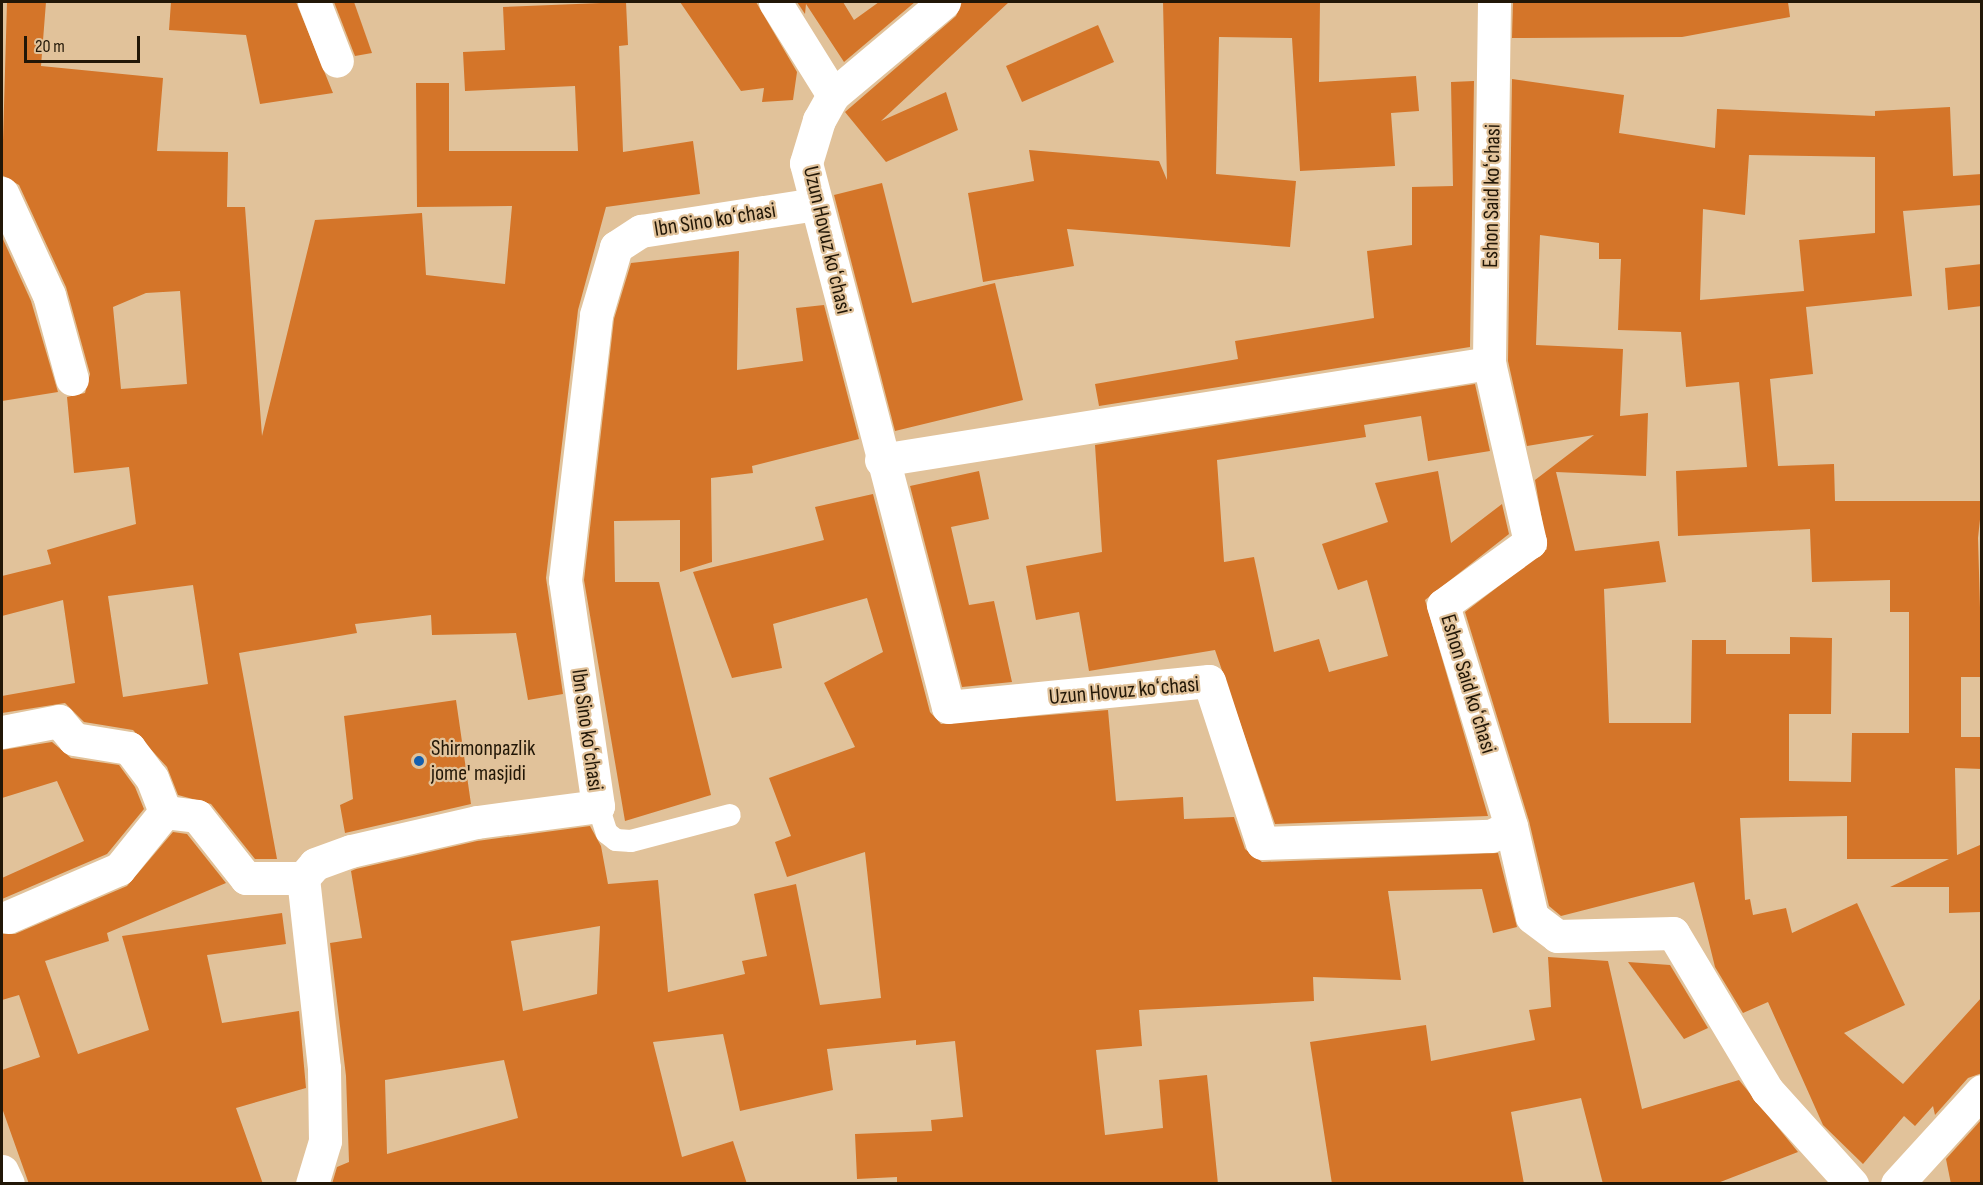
<!DOCTYPE html>
<meta charset="utf-8">
<style>
body{margin:0}
#map{position:relative;width:1983px;height:1185px;overflow:hidden;background:#e1c29a;font-family:"Sofia Sans Condensed",sans-serif}
div>[style]{position:absolute}
[style*='--x']{left:calc(var(--x)*1px);top:calc(var(--y)*1px);width:calc(var(--w)*1px);rotate:calc(var(--a)*1deg)}
.building>*{inset:0;background:#d47529}
.lane>*{height:22px;margin:-11px;padding:0 11px;transform-origin:11px;border-radius:11px;background:#fff}
.street>*{height:33px;margin:-16.5px;padding:0 16.5px;transform-origin:16.5px;border-radius:16.5px;background:#fff}
.dots>*{width:16px;height:16px;translate:-50% -50%;box-sizing:border-box;border:3px solid #e1c29a;border-radius:50%}
span{translate:-50% -50%;white-space:nowrap;text-align:center;line-height:1.15;-webkit-text-stroke:4.5px #e1c29a;paint-order:stroke}
.street-label{font-size:22px;color:#221707}
.poi-label{font-size:22px;color:#221707}
.left{translate:0 -50%;text-align:left}
.frame{position:absolute;inset:0;border:3px solid #221707;pointer-events:none}
.scale{position:absolute;left:24px;top:36px;width:116px;height:27px;box-sizing:border-box;border:3px solid #221707;border-top:0;padding-left:8px;font-size:18px;line-height:21px;white-space:nowrap;color:#221707;-webkit-text-stroke:4px #e1c29a;paint-order:stroke}
</style>
<div id="map">
<div class="building">
<div style="clip-path:polygon(evenodd,7px 2px,46px 2px,41px 66px,163px 78px,157px 151px,228px 152px,227px 207px,245px 207px,262px 436px,315px 220px,422px 213px,426px 275px,505px 284px,512px 206px,417px 207px,416px 83px,449px 83px,449px 151px,578px 151px,575px 86px,465px 91px,463px 52px,505px 50px,503px 7px,626px 2px,628px 45px,619px 46px,623px 152px,693px 141px,700px 194px,606px 207px,578px 310px,546px 578px,563px 694px,528px 700px,516px 633px,432px 635px,431px 615px,355px 624px,357px 633px,239px 653px,277px 859px,255px 859px,211px 804px,178px 795px,167px 767px,133px 730px,84px 722px,65px 703px,2px 713px,2px 696px,75px 683px,63px 600px,2px 616px,2px 576px,51px 564px,47px 550px,136px 524px,129px 467px,74px 473px,67px 397px,85px 393px,90px 374px,66px 287px,19px 185px,2px 175px,7px 2px,180px 291px,187px 384px,121px 389px,113px 307px,146px 293px,180px 291px,7px 2px,193px 585px,208px 684px,123px 697px,108px 596px,193px 585px)"></div>
<div style="clip-path:polygon(171px 2px,296px 2px,333px 93px,260px 104px,246px 35px,169px 30px)"></div>
<div style="clip-path:polygon(334px 2px,354px 2px,372px 53px,355px 56px)"></div>
<div style="clip-path:polygon(680px 2px,756px 2px,797px 72px,793px 100px,762px 102px,764px 88px,741px 91px)"></div>
<div style="clip-path:polygon(797px 2px,843px 2px,854px 20px,879px 2px,915px 2px,844px 62px,806px 4px,805px 14px)"></div>
<div style="clip-path:polygon(962px 2px,1009px 2px,881px 121px,946px 92px,958px 130px,886px 162px,845px 112px,956px 16px)"></div>
<div style="clip-path:polygon(1163px 2px,1320px 2px,1319px 82px,1416px 76px,1419px 111px,1391px 113px,1395px 166px,1300px 171px,1292px 38px,1219px 37px,1216px 174px,1296px 181px,1290px 247px,1067px 229px,1074px 266px,983px 282px,968px 193px,1034px 181px,1029px 150px,1159px 161px,1167px 180px)"></div>
<div style="clip-path:polygon(1513px 2px,1788px 2px,1790px 17px,1682px 37px,1512px 38px)"></div>
<div style="clip-path:polygon(1098px 25px,1114px 62px,1022px 102px,1006px 66px)"></div>
<div style="clip-path:polygon(evenodd,1512px 79px,1624px 95px,1619px 133px,1715px 148px,1717px 109px,1875px 116px,1875px 111px,1950px 107px,1953px 176px,1982px 174px,1982px 205px,1903px 211px,1912px 296px,1806px 307px,1813px 374px,1770px 379px,1778px 466px,1834px 464px,1835px 501px,1982px 501px,1978px 538px,1982px 677px,1961px 677px,1961px 737px,1982px 737px,1982px 769px,1955px 768px,1957px 855px,1980px 845px,1981px 912px,1949px 913px,1949px 887px,1890px 887px,1949px 859px,1847px 859px,1847px 816px,1740px 818px,1745px 900px,1750px 899px,1753px 915px,1786px 908px,1792px 933px,1857px 903px,1905px 1005px,1844px 1033px,1903px 1084px,1982px 997px,1982px 1073px,1968px 1078px,1935px 1115px,1933px 1106px,1915px 1126px,1904px 1116px,1863px 1164px,1823px 1125px,1768px 1002px,1743px 1013px,1715px 967px,1694px 882px,1561px 916px,1549px 906px,1529px 821px,1465px 612px,1547px 549px,1535px 480px,1594px 435px,1527px 446px,1508px 361px,1512px 79px,1749px 155px,1875px 157px,1875px 233px,1799px 240px,1804px 291px,1700px 300px,1703px 209px,1745px 215px,1749px 155px,1512px 79px,1540px 235px,1599px 243px,1599px 259px,1621px 259px,1618px 330px,1681px 332px,1686px 387px,1739px 382px,1747px 467px,1676px 471px,1678px 536px,1810px 529px,1812px 582px,1890px 580px,1890px 612px,1909px 612px,1909px 733px,1852px 733px,1851px 782px,1789px 781px,1789px 714px,1831px 714px,1832px 638px,1790px 637px,1790px 654px,1726px 654px,1726px 640px,1692px 640px,1691px 723px,1609px 723px,1604px 589px,1666px 582px,1659px 541px,1575px 551px,1556px 472px,1646px 476px,1648px 413px,1620px 416px,1623px 349px,1536px 345px,1540px 235px)"></div>
<div style="clip-path:polygon(1474px 81px,1470px 347px,1099px 406px,1095px 384px,1238px 359px,1235px 341px,1374px 318px,1367px 251px,1412px 245px,1412px 187px,1453px 186px,1451px 82px)"></div>
<div style="clip-path:polygon(882px 183px,912px 303px,995px 283px,1023px 400px,895px 431px,834px 195px)"></div>
<div style="clip-path:polygon(2px 237px,31px 301px,58px 392px,2px 401px)"></div>
<div style="clip-path:polygon(739px 251px,737px 370px,803px 361px,796px 308px,824px 305px,859px 439px,752px 466px,753px 473px,711px 478px,712px 562px,680px 572px,680px 520px,614px 521px,615px 582px,659px 582px,711px 795px,625px 821px,584px 580px,614px 319px,631px 263px)"></div>
<div style="clip-path:polygon(1982px 264px,1982px 306px,1948px 310px,1945px 268px)"></div>
<div style="clip-path:polygon(1475px 384px,1490px 451px,1428px 461px,1421px 416px,1364px 425px,1366px 437px,1217px 460px,1224px 562px,1254px 557px,1274px 652px,1319px 639px,1329px 672px,1388px 656px,1367px 580px,1338px 590px,1322px 544px,1388px 522px,1375px 483px,1438px 471px,1451px 543px,1502px 504px,1509px 534px,1425px 600px,1488px 816px,1275px 824px,1215px 650px,1089px 671px,1079px 612px,1036px 620px,1026px 566px,1102px 552px,1095px 445px)"></div>
<div style="clip-path:polygon(979px 471px,989px 519px,951px 527px,969px 605px,994px 601px,1012px 682px,962px 687px,910px 486px)"></div>
<div style="clip-path:polygon(evenodd,873px 494px,930px 712px,941px 724px,1108px 710px,1116px 801px,1183px 797px,1184px 819px,1234px 817px,1245px 849px,1262px 862px,1498px 853px,1517px 927px,1493px 933px,1482px 889px,1388px 891px,1401px 980px,1313px 977px,1314px 1001px,1139px 1010px,1142px 1046px,1096px 1050px,1105px 1135px,1163px 1128px,1159px 1080px,1207px 1075px,1218px 1184px,897px 1184px,897px 1177px,857px 1179px,855px 1134px,932px 1131px,931px 1120px,963px 1117px,955px 1041px,916px 1045px,916px 1040px,827px 1049px,833px 1090px,740px 1111px,723px 1034px,653px 1042px,682px 1157px,733px 1141px,747px 1184px,332px 1184px,337px 1167px,349px 1162px,346px 1076px,330px 943px,362px 938px,351px 871px,356px 869px,477px 841px,590px 826px,601px 846px,608px 884px,658px 880px,668px 992px,745px 974px,742px 961px,767px 956px,754px 894px,796px 884px,820px 1005px,881px 998px,865px 852px,787px 877px,775px 842px,791px 836px,769px 778px,855px 747px,824px 683px,883px 652px,867px 598px,773px 624px,782px 668px,732px 678px,693px 572px,824px 540px,815px 507px,873px 494px,600px 926px,597px 994px,523px 1011px,511px 941px,600px 926px,873px 494px,504px 1060px,518px 1118px,387px 1154px,385px 1080px,504px 1060px)"></div>
<div style="clip-path:polygon(456px 700px,471px 804px,345px 833px,340px 805px,353px 799px,344px 716px)"></div>
<div style="clip-path:polygon(52px 742px,71px 758px,119px 765px,135px 787px,144px 809px,107px 854px,2px 899px,2px 878px,84px 841px,57px 781px,2px 798px,2px 750px)"></div>
<div style="clip-path:polygon(173px 832px,187px 834px,226px 883px,107px 933px,109px 941px,45px 961px,78px 1054px,149px 1030px,122px 936px,282px 913px,286px 944px,207px 955px,222px 1023px,299px 1011px,306px 1088px,236px 1108px,263px 1184px,29px 1184px,2px 1108px,2px 1070px,40px 1057px,19px 995px,2px 1000px,2px 934px,15px 934px,127px 886px)"></div>
<div style="clip-path:polygon(1548px 957px,1608px 961px,1642px 1109px,1739px 1080px,1798px 1152px,1715px 1184px,1603px 1184px,1581px 1098px,1511px 1112px,1524px 1184px,1332px 1184px,1310px 1042px,1426px 1025px,1431px 1061px,1535px 1040px,1529px 1010px,1551px 1007px)"></div>
<div style="clip-path:polygon(1628px 962px,1670px 965px,1708px 1028px,1684px 1039px)"></div>
<div style="clip-path:polygon(1982px 1119px,1982px 1184px,1951px 1184px,1946px 1159px)"></div>
</div>
<div class="lane">
<div style="--x:598;--y:806;--w:28;--a:72"></div>
<div style="--x:607;--y:833;--w:11;--a:38"></div>
<div style="--x:616;--y:840;--w:15;--a:4"></div>
<div style="--x:631;--y:841;--w:102;--a:-14.7"></div>
</div>
<div class="street">
<div style="--x:314;--y:2;--w:63;--a:68.7"></div>
<div style="--x:775;--y:2;--w:110;--a:58.1"></div>
<div style="--x:944;--y:2;--w:145;--a:140"></div>
<div style="--x:833;--y:95;--w:29;--a:119"></div>
<div style="--x:819;--y:120;--w:45;--a:106.8"></div>
<div style="--x:806;--y:163;--w:562;--a:75.37"></div>
<div style="--x:948;--y:707;--w:262;--a:-5.7"></div>
<div style="--x:1209;--y:681;--w:170;--a:71.9"></div>
<div style="--x:1262;--y:843;--w:229;--a:-1.8"></div>
<div style="--x:1491;--y:836;--w:22;--a:-27"></div>
<div style="--x:1494;--y:2;--w:361;--a:90.8"></div>
<div style="--x:1489;--y:363;--w:184;--a:77.1"></div>
<div style="--x:1530;--y:542;--w:107;--a:144.1"></div>
<div style="--x:1443;--y:605;--w:231;--a:72.9"></div>
<div style="--x:1511;--y:826;--w:93;--a:77"></div>
<div style="--x:1532;--y:917;--w:31;--a:37"></div>
<div style="--x:1557;--y:936;--w:116;--a:-1.5"></div>
<div style="--x:1673;--y:933;--w:183;--a:59.1"></div>
<div style="--x:1767;--y:1090;--w:127;--a:47.9"></div>
<div style="--x:2;--y:193;--w:112;--a:65.3"></div>
<div style="--x:49;--y:295;--w:87;--a:74.7"></div>
<div style="--x:881;--y:460;--w:616;--a:-9.06"></div>
<div style="--x:2;--y:732;--w:58;--a:-10.9"></div>
<div style="--x:59;--y:721;--w:23;--a:50"></div>
<div style="--x:74;--y:739;--w:56;--a:9.3"></div>
<div style="--x:129;--y:748;--w:38;--a:53"></div>
<div style="--x:152;--y:778;--w:36;--a:69"></div>
<div style="--x:165;--y:812;--w:32;--a:7"></div>
<div style="--x:197;--y:816;--w:79;--a:51.7"></div>
<div style="--x:246;--y:878;--w:57;--a:0"></div>
<div style="--x:8;--y:917;--w:121;--a:-23.4"></div>
<div style="--x:119;--y:869;--w:73;--a:-51.1"></div>
<div style="--x:2;--y:1171;--w:14;--a:65"></div>
<div style="--x:312;--y:1184;--w:45;--a:-73.2"></div>
<div style="--x:325;--y:1141;--w:73;--a:-90.8"></div>
<div style="--x:324;--y:1068;--w:191;--a:-96.3"></div>
<div style="--x:303;--y:878;--w:18;--a:-49"></div>
<div style="--x:315;--y:864;--w:38;--a:-20"></div>
<div style="--x:351;--y:851;--w:129;--a:-13"></div>
<div style="--x:477;--y:822;--w:122;--a:-7.5"></div>
<div style="--x:598;--y:806;--w:228;--a:-98.3"></div>
<div style="--x:565;--y:580;--w:267;--a:-83.3"></div>
<div style="--x:596;--y:315;--w:71;--a:-73.6"></div>
<div style="--x:616;--y:247;--w:30;--a:-33"></div>
<div style="--x:641;--y:231;--w:176;--a:-8.8"></div>
<div style="--x:1897;--y:1184;--w:126;--a:-47.6"></div>
</div>
<div class="dots">
<div style="left:419px;top:761px;background:#155fae"></div>
</div>
<div class="street-label">
<span style="left:1492px;top:196px;rotate:-89deg">Eshon Said koʻchasi</span>
<span style="left:715px;top:220px;rotate:-9deg">Ibn Sino koʻchasi</span>
<span style="left:827px;top:240px;rotate:77deg">Uzun Hovuz koʻchasi</span>
<span style="left:1468px;top:684px;rotate:73deg">Eshon Said koʻchasi</span>
<span style="left:1124px;top:691px;rotate:-5deg">Uzun Hovuz koʻchasi</span>
<span style="left:587px;top:730px;rotate:82deg">Ibn Sino koʻchasi</span>
</div>
<div class="poi-label">
<span class="left" style="left:431px;top:761px">Shirmonpazlik<br>jome' masjidi</span>
</div>
<div class="frame"></div>
<div class="scale">20 m</div>
</div>
